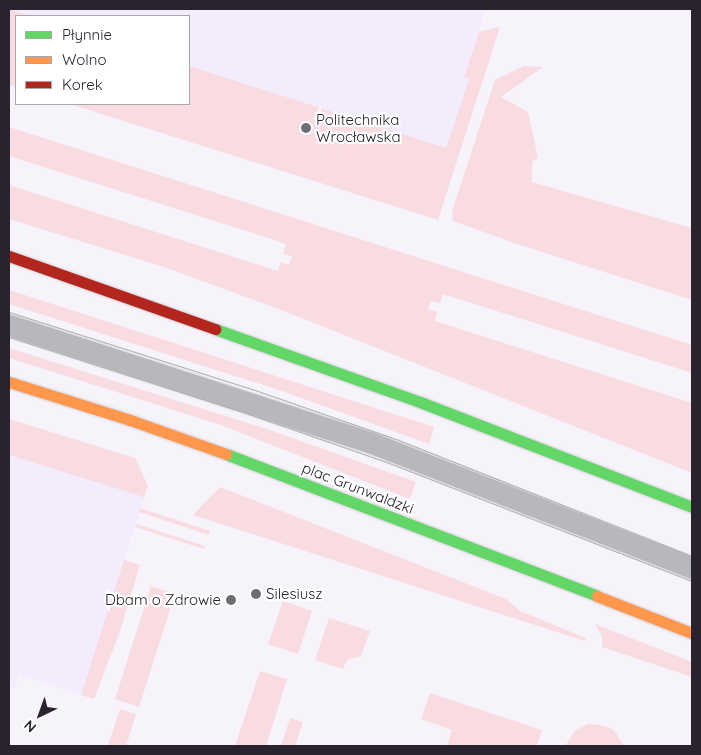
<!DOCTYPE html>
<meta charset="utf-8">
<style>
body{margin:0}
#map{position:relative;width:701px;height:755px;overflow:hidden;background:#f6f3fa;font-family:Quicksand,sans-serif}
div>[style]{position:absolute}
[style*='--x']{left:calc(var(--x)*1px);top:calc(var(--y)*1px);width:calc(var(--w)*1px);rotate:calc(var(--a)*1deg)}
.built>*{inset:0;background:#f3ecfd}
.green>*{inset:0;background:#f8dce2}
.roads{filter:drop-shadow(0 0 1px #d1ced5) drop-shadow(0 0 1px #d1ced5)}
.lane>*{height:21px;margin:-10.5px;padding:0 10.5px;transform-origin:10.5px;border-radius:10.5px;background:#b6b8be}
.fast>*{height:11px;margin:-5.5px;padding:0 5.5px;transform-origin:5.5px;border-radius:5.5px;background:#63d668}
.slow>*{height:11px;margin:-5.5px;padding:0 5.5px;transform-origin:5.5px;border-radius:5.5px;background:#ff974d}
.jam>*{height:11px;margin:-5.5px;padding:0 5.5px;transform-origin:5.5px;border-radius:5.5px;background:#b3261e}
.tram>*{height:1px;margin:-0.5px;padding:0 0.5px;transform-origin:0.5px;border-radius:0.5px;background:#afafb5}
.dots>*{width:14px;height:14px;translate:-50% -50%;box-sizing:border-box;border:2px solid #fff;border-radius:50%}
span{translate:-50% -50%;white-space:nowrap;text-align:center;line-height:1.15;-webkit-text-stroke:4.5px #fff;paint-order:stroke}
.poi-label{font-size:15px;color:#28232f}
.left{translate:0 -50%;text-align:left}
.right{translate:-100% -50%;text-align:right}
.street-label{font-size:15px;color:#28232f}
.frame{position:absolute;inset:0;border:10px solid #28232f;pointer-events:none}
.legend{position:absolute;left:15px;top:15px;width:175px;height:90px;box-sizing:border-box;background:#fff;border:1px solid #a9a7ac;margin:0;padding:6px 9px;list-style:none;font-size:15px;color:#28232f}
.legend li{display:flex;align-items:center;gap:10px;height:25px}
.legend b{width:25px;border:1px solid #a9a7ac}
.north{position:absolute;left:15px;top:690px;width:50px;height:50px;-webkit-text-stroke:4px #fff;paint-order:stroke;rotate:222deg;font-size:14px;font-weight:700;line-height:20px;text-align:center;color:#28232f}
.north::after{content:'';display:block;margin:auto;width:18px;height:22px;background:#28232f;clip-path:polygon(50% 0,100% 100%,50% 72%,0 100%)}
</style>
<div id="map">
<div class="built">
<div style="clip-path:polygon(9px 9px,486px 9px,464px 77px,469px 78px,438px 220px,70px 104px,189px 104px,189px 16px,16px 16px,16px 87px,9px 84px)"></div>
<div style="clip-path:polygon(9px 419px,135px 458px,148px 486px,81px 695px,18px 674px,14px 688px,9px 686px)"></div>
</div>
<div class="green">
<div style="clip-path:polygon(9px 9px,31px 16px,16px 16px,16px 87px,9px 84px)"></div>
<div style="clip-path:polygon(500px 27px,438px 220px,70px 104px,189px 104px,189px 66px,446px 148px,469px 79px,464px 77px,479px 32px)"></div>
<div style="clip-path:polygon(524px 66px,543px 67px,501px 97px,528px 112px,538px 158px,532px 162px,532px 182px,692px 228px,692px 300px,514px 243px,453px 221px,452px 211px,495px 80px)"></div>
<div style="clip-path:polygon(9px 127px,692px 345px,692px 373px,443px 294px,440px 303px,431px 301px,428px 309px,437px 312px,435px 321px,692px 403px,692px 473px,276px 308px,164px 267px,9px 219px,9px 185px,278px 271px,281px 262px,289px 265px,292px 256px,283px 254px,286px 245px,278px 241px,9px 156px)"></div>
<div style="clip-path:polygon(9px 290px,434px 427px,429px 444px,279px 390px,9px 304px)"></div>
<div style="clip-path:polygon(9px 348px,264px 428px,416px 482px,413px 490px,410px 499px,221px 425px,9px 358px)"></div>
<div style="clip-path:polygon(9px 419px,135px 458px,148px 486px,144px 497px,9px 455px)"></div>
<div style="clip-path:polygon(220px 487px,506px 599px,520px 611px,586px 638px,585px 641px,193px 515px)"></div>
<div style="clip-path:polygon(140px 508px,210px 531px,209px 535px,139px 512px)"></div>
<div style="clip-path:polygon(136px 524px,205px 546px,204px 549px,135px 527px)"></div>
<div style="clip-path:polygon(124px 560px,140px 565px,120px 631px,94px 699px,81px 695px)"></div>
<div style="clip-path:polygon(151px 586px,175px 594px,139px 707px,115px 699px)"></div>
<div style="clip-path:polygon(283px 601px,312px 611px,298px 654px,268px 644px)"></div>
<div style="clip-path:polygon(329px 618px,370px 631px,361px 656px,347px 660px,343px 669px,315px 660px)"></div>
<div style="clip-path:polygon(595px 624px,692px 662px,692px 677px,602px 647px,602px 636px)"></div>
<div style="clip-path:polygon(260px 671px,287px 679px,266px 746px,235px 746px)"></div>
<div style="clip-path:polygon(430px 693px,542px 730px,537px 746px,447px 746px,452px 730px,421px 719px)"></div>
<div style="clip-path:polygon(120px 709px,136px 714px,126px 746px,108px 746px)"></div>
<div style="clip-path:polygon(290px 718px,303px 722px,295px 746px,281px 746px)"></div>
<div style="clip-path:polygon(588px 724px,601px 725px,614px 730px,624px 746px,565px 746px,576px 730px)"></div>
</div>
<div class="roads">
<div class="lane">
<div style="--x:9;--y:325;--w:382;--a:18"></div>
<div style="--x:372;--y:443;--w:344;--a:21.3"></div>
</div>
<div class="fast">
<div style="--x:215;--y:329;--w:218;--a:19.6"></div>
<div style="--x:420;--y:402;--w:292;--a:21.1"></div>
<div style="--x:226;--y:454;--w:397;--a:20.9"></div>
</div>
<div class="slow">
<div style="--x:9;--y:382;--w:127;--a:17.4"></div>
<div style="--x:130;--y:420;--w:102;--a:19.5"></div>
<div style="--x:597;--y:596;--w:102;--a:21.3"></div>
</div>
<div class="jam">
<div style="--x:9;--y:256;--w:219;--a:19.5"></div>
</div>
</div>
<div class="tram">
<div style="--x:9;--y:312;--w:258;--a:17.6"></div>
<div style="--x:255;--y:390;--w:149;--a:19.2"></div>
<div style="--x:396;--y:439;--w:318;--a:21.6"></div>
<div style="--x:9;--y:337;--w:243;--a:17.8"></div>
<div style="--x:240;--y:411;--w:158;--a:19.2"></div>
<div style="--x:389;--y:463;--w:325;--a:21.3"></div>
</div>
<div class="dots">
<div style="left:306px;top:128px;background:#706c76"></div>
<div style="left:256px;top:594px;background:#706c76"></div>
<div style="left:231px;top:600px;background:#706c76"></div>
</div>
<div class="poi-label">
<span class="left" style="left:316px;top:128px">Politechnika<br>Wrocławska</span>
<span class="left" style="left:266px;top:594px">Silesiusz</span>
<span class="right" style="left:221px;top:600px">Dbam o Zdrowie</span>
</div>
<div class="street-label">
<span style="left:358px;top:488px;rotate:21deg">plac Grunwaldzki</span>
</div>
<div class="frame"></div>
<ul class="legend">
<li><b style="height:6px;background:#63d668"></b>Płynnie</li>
<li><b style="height:6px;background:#ff974d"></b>Wolno</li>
<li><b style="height:6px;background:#b3261e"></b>Korek</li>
</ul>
<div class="north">N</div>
</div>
